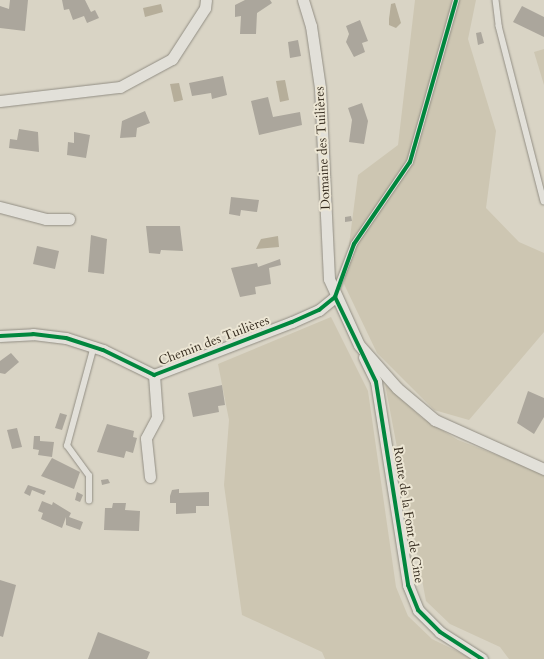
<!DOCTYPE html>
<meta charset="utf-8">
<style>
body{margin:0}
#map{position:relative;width:544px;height:659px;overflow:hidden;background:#d9d4c5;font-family:Cardo,serif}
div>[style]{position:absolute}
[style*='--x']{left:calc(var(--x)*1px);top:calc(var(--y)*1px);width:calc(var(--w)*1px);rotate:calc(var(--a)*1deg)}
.green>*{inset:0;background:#cdc6b2}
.water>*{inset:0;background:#b6ae9a}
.building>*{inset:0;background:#aba69c}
.roads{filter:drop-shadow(0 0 1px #928e84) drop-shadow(0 0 1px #928e84)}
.lane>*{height:5.5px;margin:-2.75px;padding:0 2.75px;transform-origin:2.75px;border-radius:2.75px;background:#e2e0d9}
.street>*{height:11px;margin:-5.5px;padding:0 5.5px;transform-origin:5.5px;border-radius:5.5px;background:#e2e0d9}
.cycleway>*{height:4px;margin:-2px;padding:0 2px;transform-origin:2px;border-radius:2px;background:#00873e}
span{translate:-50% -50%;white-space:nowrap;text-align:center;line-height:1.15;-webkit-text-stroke:4px #ece6d4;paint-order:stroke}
.street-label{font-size:13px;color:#352b1e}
</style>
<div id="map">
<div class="green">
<div style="clip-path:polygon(415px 0,476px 0,468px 39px,496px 131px,486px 208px,519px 242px,544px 253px,544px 332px,469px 420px,434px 410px,377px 353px,344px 284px,358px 175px,398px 145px)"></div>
<div style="clip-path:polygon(544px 49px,544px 85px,534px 52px)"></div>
<div style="clip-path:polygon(331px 317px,368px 391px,396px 587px,408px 616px,432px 639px,473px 659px,325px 659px,322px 652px,242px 615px,224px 485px,229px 420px,218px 364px)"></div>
<div style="clip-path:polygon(385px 384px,421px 417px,458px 440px,544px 473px,544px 659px,509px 659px,500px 647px,450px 624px,426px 601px)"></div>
</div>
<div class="water">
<div style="clip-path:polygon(395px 3px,401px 23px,396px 28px,389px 25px,389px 19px,391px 4px)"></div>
<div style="clip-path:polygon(161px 4px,163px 12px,145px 17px,143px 8px)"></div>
<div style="clip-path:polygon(285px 80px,289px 100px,280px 102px,276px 81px)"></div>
<div style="clip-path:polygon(179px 83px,183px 100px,174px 102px,170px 84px)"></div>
<div style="clip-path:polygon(278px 236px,279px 247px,256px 249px,261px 239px)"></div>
</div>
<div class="building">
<div style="clip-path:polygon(10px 0,28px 0,25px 31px,0 28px,0 6px,9px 9px)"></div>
<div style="clip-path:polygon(62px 0,85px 0,91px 12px,95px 10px,99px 18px,87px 23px,84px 16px,73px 20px,69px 9px,64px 10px)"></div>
<div style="clip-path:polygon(245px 0,270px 0,272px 3px,257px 13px,256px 34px,240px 34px,241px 16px,235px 17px,235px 5px)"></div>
<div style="clip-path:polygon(522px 6px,544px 17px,544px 37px,513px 22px)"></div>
<div style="clip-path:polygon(360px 20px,368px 41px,362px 43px,365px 52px,354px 57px,346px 42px,349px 34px,346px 26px)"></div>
<div style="clip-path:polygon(481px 32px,484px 43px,478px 45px,476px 33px)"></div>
<div style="clip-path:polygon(298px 40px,301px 56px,290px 58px,288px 42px)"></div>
<div style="clip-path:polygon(223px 76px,227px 95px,212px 99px,211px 93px,192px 96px,189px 83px)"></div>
<div style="clip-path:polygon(268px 97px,273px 117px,300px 112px,302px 125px,259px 135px,251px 101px)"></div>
<div style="clip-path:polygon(362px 103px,368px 121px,364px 144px,349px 142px,352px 120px,348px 108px)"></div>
<div style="clip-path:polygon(145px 111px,150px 123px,137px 128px,136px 137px,120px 138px,122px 121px)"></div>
<div style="clip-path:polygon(19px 129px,38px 132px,39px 152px,9px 148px,10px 139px,17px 140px)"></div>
<div style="clip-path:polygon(74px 132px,90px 135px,86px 158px,67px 155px,68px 142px,74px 143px)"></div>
<div style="clip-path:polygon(231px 197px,259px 200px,257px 212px,241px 210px,240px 216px,229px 214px)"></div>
<div style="clip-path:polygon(351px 216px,352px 221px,345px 222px,345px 217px)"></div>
<div style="clip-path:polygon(146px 226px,180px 226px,183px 251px,161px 250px,160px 254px,149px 253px)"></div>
<div style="clip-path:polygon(91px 235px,107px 239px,104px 274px,88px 272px)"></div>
<div style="clip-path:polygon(37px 246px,59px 251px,55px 269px,33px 264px)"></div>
<div style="clip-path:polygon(280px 259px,281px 265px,269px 268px,271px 284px,255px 287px,256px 294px,240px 297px,231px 268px,257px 263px,258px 267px)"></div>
<div style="clip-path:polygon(11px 353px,19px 362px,5px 374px,0 373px,0 361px)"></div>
<div style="clip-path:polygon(222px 385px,225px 405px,218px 406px,219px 412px,193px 417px,188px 393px)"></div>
<div style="clip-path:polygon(528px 391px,544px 398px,544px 417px,534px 434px,517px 423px)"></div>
<div style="clip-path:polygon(60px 413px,67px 415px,62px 430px,55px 428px)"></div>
<div style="clip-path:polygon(107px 424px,134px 431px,133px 437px,137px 438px,133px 453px,126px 451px,124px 458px,97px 452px)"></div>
<div style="clip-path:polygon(17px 428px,22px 447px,12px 449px,7px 430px)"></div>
<div style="clip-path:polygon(34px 436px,40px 436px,40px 441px,54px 442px,52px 457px,38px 455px,39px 450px,33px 449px)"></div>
<div style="clip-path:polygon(52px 458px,80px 472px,74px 489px,41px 476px)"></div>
<div style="clip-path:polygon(108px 479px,110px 483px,102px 485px,101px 480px)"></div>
<div style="clip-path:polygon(28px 485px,46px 491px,44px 495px,32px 490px,30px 496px,24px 493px)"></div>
<div style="clip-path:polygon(179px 489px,179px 493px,209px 492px,209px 506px,196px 506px,196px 513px,176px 514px,176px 503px,170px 503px,170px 496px,172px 490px)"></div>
<div style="clip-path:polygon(77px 492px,83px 495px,80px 502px,75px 500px)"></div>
<div style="clip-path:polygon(42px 501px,52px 505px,53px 502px,71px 513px,69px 517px,83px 522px,80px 530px,66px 525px,66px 517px,62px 528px,41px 519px,43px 513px,38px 511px)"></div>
<div style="clip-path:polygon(113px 503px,126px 503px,125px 510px,140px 511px,139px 531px,104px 530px,105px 508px,112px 508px)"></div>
<div style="clip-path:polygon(0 580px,16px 585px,3px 637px,0 636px)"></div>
<div style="clip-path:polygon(98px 632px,150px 652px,147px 659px,88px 659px)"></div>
</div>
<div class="roads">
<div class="lane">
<div style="--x:496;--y:0;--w:26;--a:83"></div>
<div style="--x:499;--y:26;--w:181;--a:75.6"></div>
<div style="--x:336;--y:291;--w:50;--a:-69"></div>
<div style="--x:354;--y:244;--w:99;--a:-55.7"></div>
<div style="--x:410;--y:162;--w:168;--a:-74.1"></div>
<div style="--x:89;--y:501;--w:25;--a:-90"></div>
<div style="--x:89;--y:476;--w:37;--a:-126"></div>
<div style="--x:67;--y:446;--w:104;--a:-74.9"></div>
</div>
<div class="street">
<div style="--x:303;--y:0;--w:27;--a:73"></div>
<div style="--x:311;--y:26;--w:63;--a:81.7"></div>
<div style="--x:320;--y:88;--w:191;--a:87.3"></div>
<div style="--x:329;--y:279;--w:72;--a:65.6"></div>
<div style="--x:359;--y:345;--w:57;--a:48.5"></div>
<div style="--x:397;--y:388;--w:50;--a:40.1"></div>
<div style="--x:435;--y:420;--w:120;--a:24.2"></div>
<div style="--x:0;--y:101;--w:121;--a:-6.7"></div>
<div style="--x:120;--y:87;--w:59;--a:-28.3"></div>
<div style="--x:172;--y:59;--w:61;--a:-57.1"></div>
<div style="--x:205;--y:8;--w:8;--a:-83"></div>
<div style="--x:0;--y:207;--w:48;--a:14.6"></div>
<div style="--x:46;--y:219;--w:23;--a:0"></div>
<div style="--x:0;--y:336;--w:33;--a:-3"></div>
<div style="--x:33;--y:334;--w:33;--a:7"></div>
<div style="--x:66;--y:338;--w:39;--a:18"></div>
<div style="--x:103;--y:350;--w:57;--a:26.1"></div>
<div style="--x:154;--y:375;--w:148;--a:-21"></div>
<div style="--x:292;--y:322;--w:30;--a:-24"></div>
<div style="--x:319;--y:310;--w:21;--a:-39"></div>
<div style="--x:364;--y:357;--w:28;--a:64"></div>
<div style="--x:376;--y:382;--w:206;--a:81"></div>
<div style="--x:408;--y:585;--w:27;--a:68"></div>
<div style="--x:418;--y:610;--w:31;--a:45"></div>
<div style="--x:440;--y:632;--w:50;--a:32.7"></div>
<div style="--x:150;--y:477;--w:39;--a:-96"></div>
<div style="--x:146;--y:438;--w:24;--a:-62"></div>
<div style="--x:157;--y:417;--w:42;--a:-94.1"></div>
</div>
</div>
<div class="cycleway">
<div style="--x:335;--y:297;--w:94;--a:64.2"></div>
<div style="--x:376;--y:382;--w:206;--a:81"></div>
<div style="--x:408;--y:585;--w:27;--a:68"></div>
<div style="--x:418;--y:610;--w:31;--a:45"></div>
<div style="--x:440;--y:632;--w:50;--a:32.7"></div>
<div style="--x:335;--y:297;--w:56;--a:-70.3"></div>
<div style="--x:354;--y:244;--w:99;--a:-55.7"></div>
<div style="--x:410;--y:162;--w:168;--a:-74.1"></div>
<div style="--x:0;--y:336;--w:33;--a:-3"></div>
<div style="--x:33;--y:334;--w:33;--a:7"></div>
<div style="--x:66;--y:338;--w:39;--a:18"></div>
<div style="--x:103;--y:350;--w:57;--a:26.1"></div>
<div style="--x:154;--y:375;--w:148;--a:-21"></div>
<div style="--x:292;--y:322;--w:30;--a:-24"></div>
<div style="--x:319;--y:310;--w:21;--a:-39"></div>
</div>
<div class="street-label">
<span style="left:323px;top:148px;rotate:-93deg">Domaine des Tuilières</span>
<span style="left:214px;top:341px;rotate:-21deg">Chemin des Tuilières</span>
<span style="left:408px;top:515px;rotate:81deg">Route de la Font de Cine</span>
</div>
</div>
